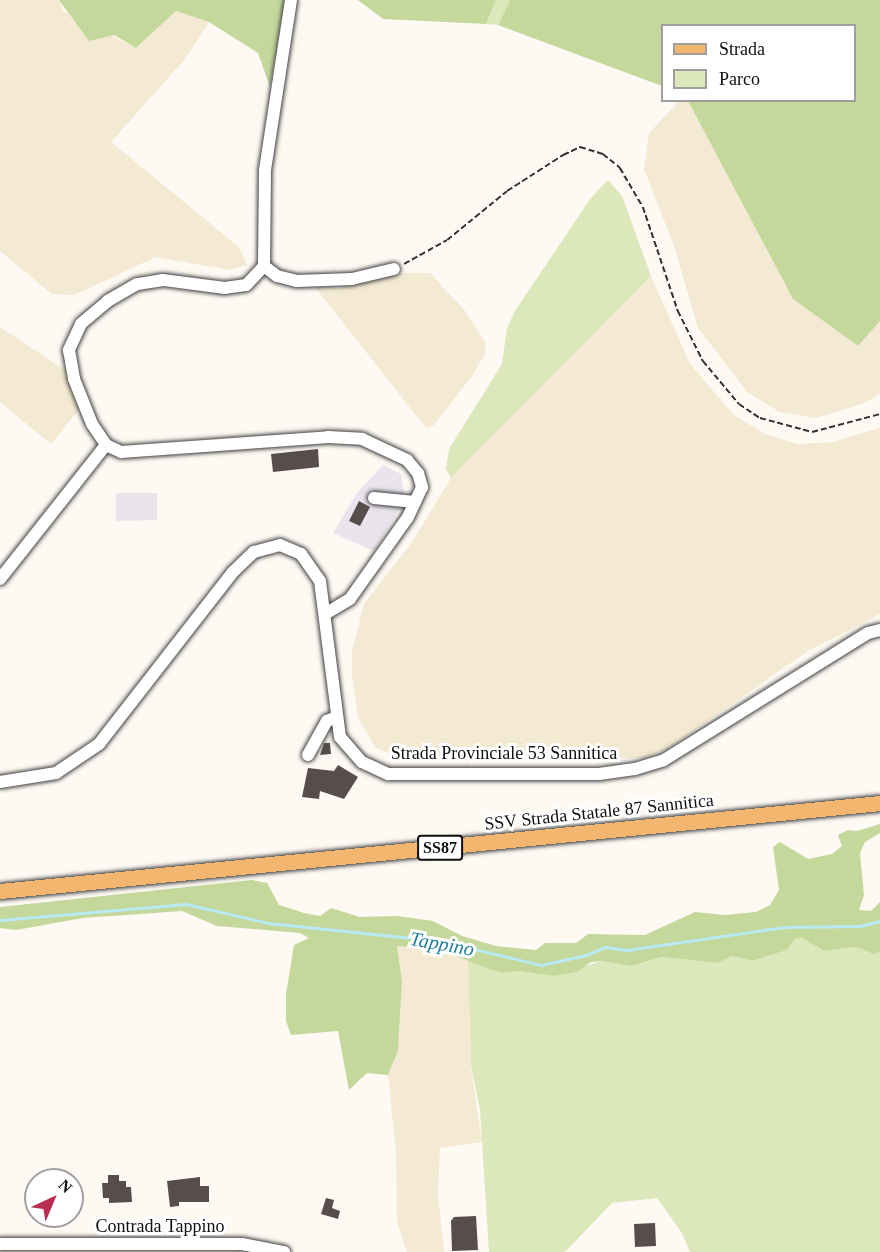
<!DOCTYPE html>
<style>
body{margin:0}
#map{position:relative;width:880px;height:1252px;overflow:hidden;background:#fef9f2;font-family:"Times New Roman",serif}
div>[style]{position:absolute}
[style*='--x']{left:calc(var(--x)*1px);top:calc(var(--y)*1px);width:calc(var(--w)*1px);rotate:calc(var(--a)*1deg)}
.industrial>*{inset:0;background:#eae4ed}
.farmland>*{inset:0;background:#f4ead3}
.green>*{inset:0;background:#dce8bc}
.forest>*{inset:0;background:#c4d89c}
.stream>*{height:3px;margin:-1.5px;padding:0 1.5px;transform-origin:1.5px;border-radius:1.5px;background:#b9eaf4}
.building>*{inset:0;background:#574e4c}
.path>*{height:1.5px;margin-top:-0.75px;transform-origin:0;background:repeating-linear-gradient(90deg,#313131 0 6px,transparent 0 9px)}
.roads{filter:drop-shadow(0 0 2px #424242) drop-shadow(0 0 2px #424242)}
.minor>*{height:12px;margin:-6px;padding:0 6px;transform-origin:6px;border-radius:6px;background:#fff}
.major>*{height:15px;margin:-7.5px;padding:0 7.5px;transform-origin:7.5px;border-radius:7.5px;background:#f2b66e}
span{translate:-50% -50%;white-space:nowrap;text-align:center;line-height:1.15;-webkit-text-stroke:6px #fff;paint-order:stroke}
.shield-label span{padding:2px 4px;background:#fff;border:2px solid;border-radius:4px;-webkit-text-stroke-width:0}
.shield-label{font-size:16px;color:#0f0f0f;font-weight:700}
.street-label{font-size:18px;color:#0f0f0f}
.water-label{font-size:20px;color:#1d809c;font-style:italic}
.legend{position:absolute;left:661px;top:24px;width:195px;height:78px;box-sizing:border-box;background:#fff;border:2px solid #9f9f9f;margin:0;padding:8px 10px;list-style:none;font-size:18px;color:#0f0f0f}
.legend li{display:flex;align-items:center;gap:12px;height:30px}
.legend b{width:30px;border:2px solid #9f9f9f}
.north{position:absolute;left:24px;top:1168px;width:60px;height:60px;box-sizing:border-box;background:#fff;border:2px solid #9f9f9f;border-radius:50%;rotate:44deg;font-size:16px;font-weight:700;line-height:24px;text-align:center;color:#0f0f0f}
.north::after{content:'';display:block;margin:auto;width:21px;height:27px;background:#b92d51;clip-path:polygon(50% 0,100% 100%,50% 72%,0 100%)}
</style>
<div id="map">
<div class="industrial">
<div style="clip-path:polygon(383px 465px,401px 474px,405px 499px,374px 551px,333px 533px,357px 493px)"></div>
<div style="clip-path:polygon(116px 493px,157px 493px,157px 520px,116px 521px)"></div>
</div>
<div class="farmland">
<div style="clip-path:polygon(0 0,59px 0,63px 11px,136px 48px,176px 11px,209px 22px,185px 59px,111px 142px,239px 247px,247px 265px,229px 270px,156px 257px,74px 295px,52px 294px,0 251px)"></div>
<div style="clip-path:polygon(679px 101px,688px 101px,793px 299px,858px 346px,880px 321px,880px 394px,862px 404px,816px 418px,780px 412px,748px 393px,698px 328px,674px 246px,644px 169px,649px 133px)"></div>
<div style="clip-path:polygon(402px 273px,430px 273px,466px 312px,486px 344px,485px 354px,472px 376px,434px 425px,426px 428px,314px 286px,338px 288px)"></div>
<div style="clip-path:polygon(651px 276px,690px 364px,734px 415px,767px 435px,798px 444px,833px 442px,880px 428px,880px 614px,808px 651px,667px 749px,644px 758px,445px 760px,398px 757px,376px 748px,358px 718px,352px 675px,352px 651px,364px 604px,412px 542px,451px 478px)"></div>
<div style="clip-path:polygon(0 327px,66px 371px,81px 407px,51px 444px,0 402px)"></div>
<div style="clip-path:polygon(397px 946px,439px 950px,468px 960px,471px 1066px,482px 1142px,440px 1148px,438px 1194px,444px 1252px,407px 1252px,397px 1222px,396px 1152px,388px 1075px,398px 1051px,402px 981px)"></div>
</div>
<div class="green">
<div style="clip-path:polygon(496px 0,510px 0,498px 25px,486px 24px)"></div>
<div style="clip-path:polygon(608px 180px,622px 196px,651px 276px,451px 478px,446px 469px,449px 449px,502px 364px,507px 328px,515px 311px,590px 199px)"></div>
<div style="clip-path:polygon(802px 938px,824px 951px,856px 947px,873px 954px,880px 952px,880px 1252px,690px 1252px,682px 1233px,657px 1198px,612px 1203px,565px 1252px,489px 1252px,480px 1110px,471px 1066px,468px 960px,501px 973px,519px 971px,552px 976px,602px 961px,632px 966px,661px 957px,718px 963px,732px 956px,754px 961px,787px 950px,795px 939px)"></div>
</div>
<div class="forest">
<div style="clip-path:polygon(59px 0,285px 0,270px 87px,258px 53px,209px 22px,176px 11px,136px 48px,114px 35px,89px 41px)"></div>
<div style="clip-path:polygon(358px 0,496px 0,486px 24px,383px 19px)"></div>
<div style="clip-path:polygon(510px 0,880px 0,880px 321px,858px 346px,793px 299px,688px 101px,854px 100px,854px 26px,662px 26px,662px 86px,498px 25px)"></div>
<div style="clip-path:polygon(880px 824px,880px 833px,865px 842px,860px 853px,864px 895px,859px 910px,871px 911px,880px 902px,880px 952px,873px 954px,856px 947px,824px 951px,802px 938px,795px 939px,787px 950px,753px 961px,732px 956px,718px 963px,661px 957px,632px 966px,602px 961px,591px 962px,577px 972px,552px 976px,519px 971px,501px 973px,439px 950px,397px 946px,402px 981px,398px 1051px,388px 1075px,367px 1073px,349px 1090px,338px 1031px,291px 1035px,286px 1021px,286px 994px,294px 945px,309px 938px,300px 933px,217px 926px,182px 911px,83px 918px,16px 930px,0 928px,0 907px,252px 880px,267px 883px,279px 905px,304px 913px,320px 916px,331px 908px,360px 917px,397px 916px,433px 921px,462px 936px,496px 946px,536px 950px,545px 943px,576px 943px,588px 934px,645px 935px,695px 912px,725px 915px,756px 912px,770px 905px,779px 890px,773px 847px,780px 842px,808px 859px,832px 854px,842px 846px,838px 835px,848px 830px,857px 831px)"></div>
</div>
<div class="stream">
<div style="--x:0;--y:920;--w:187;--a:-4.9"></div>
<div style="--x:186;--y:904;--w:84;--a:13"></div>
<div style="--x:268;--y:923;--w:173;--a:6"></div>
<div style="--x:440;--y:941;--w:104;--a:13.4"></div>
<div style="--x:541;--y:965;--w:46;--a:-12.5"></div>
<div style="--x:586;--y:955;--w:21;--a:-23"></div>
<div style="--x:605;--y:947;--w:22;--a:8"></div>
<div style="--x:627;--y:950;--w:159;--a:-8.3"></div>
<div style="--x:784;--y:927;--w:76;--a:-0.8"></div>
<div style="--x:860;--y:926;--w:21;--a:-14"></div>
</div>
<div class="building">
<div style="clip-path:polygon(318px 449px,319px 467px,273px 472px,271px 454px)"></div>
<div style="clip-path:polygon(359px 501px,370px 507px,360px 526px,349px 521px)"></div>
<div style="clip-path:polygon(324px 743px,330px 743px,331px 754px,320px 755px)"></div>
<div style="clip-path:polygon(338px 765px,358px 777px,344px 799px,320px 791px,319px 799px,302px 797px,308px 768px,334px 771px)"></div>
<div style="clip-path:polygon(108px 1175px,119px 1175px,119px 1181px,126px 1181px,126px 1187px,131px 1187px,132px 1202px,109px 1203px,109px 1198px,103px 1198px,102px 1183px,108px 1183px)"></div>
<div style="clip-path:polygon(200px 1177px,200px 1186px,209px 1186px,209px 1202px,179px 1202px,179px 1206px,170px 1207px,167px 1181px)"></div>
<div style="clip-path:polygon(326px 1198px,334px 1200px,332px 1208px,340px 1211px,338px 1219px,321px 1214px)"></div>
<div style="clip-path:polygon(476px 1216px,478px 1250px,452px 1251px,451px 1221px,454px 1217px)"></div>
<div style="clip-path:polygon(655px 1223px,656px 1246px,635px 1247px,634px 1224px)"></div>
</div>
<div class="path">
<div style="--x:404;--y:264;--w:49;--a:-29.2"></div>
<div style="--x:447;--y:240;--w:77;--a:-39.2"></div>
<div style="--x:507;--y:191;--w:67;--a:-32.7"></div>
<div style="--x:563;--y:155;--w:19;--a:-25"></div>
<div style="--x:580;--y:147;--w:24;--a:17"></div>
<div style="--x:603;--y:154;--w:22;--a:39"></div>
<div style="--x:620;--y:168;--w:45;--a:59.5"></div>
<div style="--x:643;--y:207;--w:110;--a:71.4"></div>
<div style="--x:678;--y:311;--w:56;--a:63.4"></div>
<div style="--x:703;--y:361;--w:56;--a:50.1"></div>
<div style="--x:739;--y:404;--w:25;--a:34"></div>
<div style="--x:760;--y:418;--w:54;--a:15.1"></div>
<div style="--x:812;--y:432;--w:70;--a:-14.8"></div>
</div>
<div class="roads">
<div class="minor">
<div style="--x:291;--y:0;--w:172;--a:98.7"></div>
<div style="--x:265;--y:170;--w:96;--a:90.6"></div>
<div style="--x:264;--y:266;--w:26;--a:133"></div>
<div style="--x:246;--y:285;--w:21;--a:172"></div>
<div style="--x:225;--y:288;--w:63;--a:-172.6"></div>
<div style="--x:163;--y:280;--w:26;--a:171"></div>
<div style="--x:137;--y:284;--w:34;--a:150"></div>
<div style="--x:108;--y:301;--w:35;--a:140"></div>
<div style="--x:81;--y:324;--w:29;--a:115"></div>
<div style="--x:69;--y:350;--w:29;--a:80"></div>
<div style="--x:74;--y:379;--w:48;--a:68.2"></div>
<div style="--x:92;--y:424;--w:25;--a:56"></div>
<div style="--x:106;--y:445;--w:17;--a:25"></div>
<div style="--x:121;--y:452;--w:208;--a:-4.1"></div>
<div style="--x:328;--y:437;--w:34;--a:3"></div>
<div style="--x:362;--y:439;--w:50;--a:25"></div>
<div style="--x:407;--y:460;--w:17;--a:50"></div>
<div style="--x:418;--y:473;--w:15;--a:74"></div>
<div style="--x:422;--y:487;--w:33;--a:115"></div>
<div style="--x:408;--y:517;--w:100;--a:125.3"></div>
<div style="--x:350;--y:599;--w:29;--a:149"></div>
<div style="--x:264;--y:266;--w:16;--a:38"></div>
<div style="--x:277;--y:276;--w:21;--a:14"></div>
<div style="--x:297;--y:281;--w:55;--a:-2.1"></div>
<div style="--x:352;--y:279;--w:43;--a:-13.4"></div>
<div style="--x:374;--y:498;--w:41;--a:5.6"></div>
<div style="--x:0;--y:579;--w:171;--a:-51.7"></div>
<div style="--x:308;--y:755;--w:39;--a:-61"></div>
<div style="--x:327;--y:721;--w:10;--a:-24"></div>
<div style="--x:0;--y:782;--w:57;--a:-9.1"></div>
<div style="--x:56;--y:773;--w:52;--a:-34"></div>
<div style="--x:99;--y:744;--w:218;--a:-52.1"></div>
<div style="--x:233;--y:572;--w:29;--a:-44"></div>
<div style="--x:254;--y:552;--w:27;--a:-15"></div>
<div style="--x:280;--y:545;--w:23;--a:23"></div>
<div style="--x:301;--y:554;--w:33;--a:55"></div>
<div style="--x:320;--y:581;--w:157;--a:82.7"></div>
<div style="--x:340;--y:737;--w:33;--a:49"></div>
<div style="--x:362;--y:762;--w:29;--a:25"></div>
<div style="--x:388;--y:774;--w:211;--a:0"></div>
<div style="--x:599;--y:774;--w:36;--a:-8"></div>
<div style="--x:635;--y:769;--w:30;--a:-17"></div>
<div style="--x:664;--y:760;--w:240;--a:-31.9"></div>
<div style="--x:868;--y:633;--w:12;--a:-14"></div>
<div style="--x:0;--y:1244;--w:242;--a:0"></div>
<div style="--x:242;--y:1244;--w:43;--a:10.8"></div>
</div>
<div class="major">
<div style="--x:0;--y:891;--w:884;--a:-5.71"></div>
</div>
</div>
<div class="shield-label">
<span style="left:440px;top:848px">SS87</span>
</div>
<div class="street-label">
<span style="left:504px;top:753px">Strada Provinciale 53 Sannitica</span>
<span style="left:599px;top:812px;rotate:-6deg">SSV Strada Statale 87 Sannitica</span>
<span style="left:160px;top:1226px">Contrada Tappino</span>
</div>
<div class="water-label">
<span style="left:442px;top:944px;rotate:10deg">Tappino</span>
</div>
<ul class="legend">
<li><b style="height:8px;background:#f2b66e"></b>Strada</li>
<li><b style="height:16px;background:#dce8bc"></b>Parco</li>
</ul>
<div class="north">N</div>
</div>
